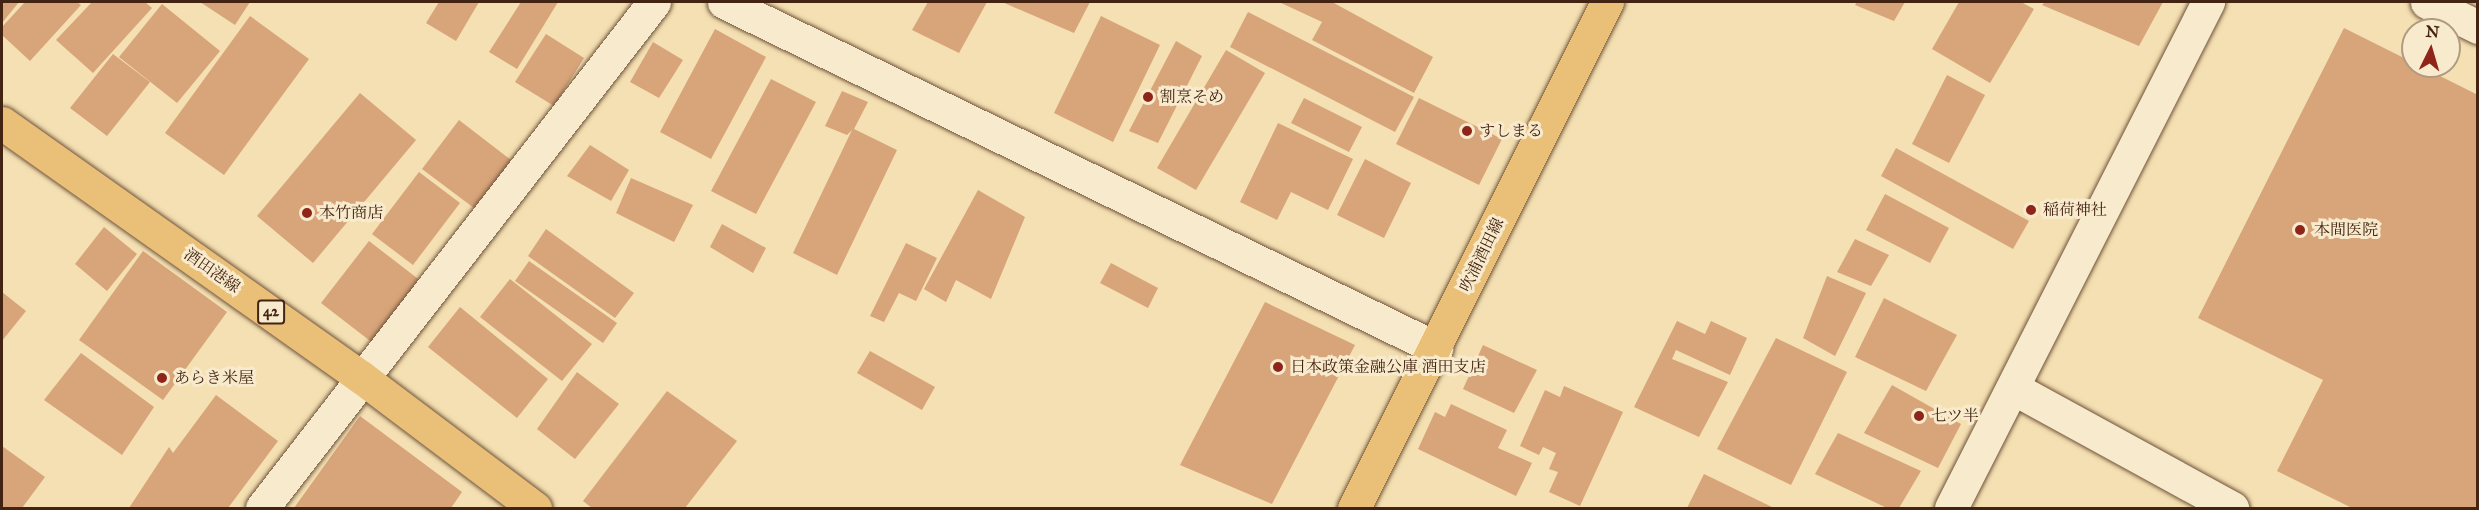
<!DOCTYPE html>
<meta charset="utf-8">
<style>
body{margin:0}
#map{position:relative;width:2479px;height:510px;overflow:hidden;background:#f4e0b2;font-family:"IM FELL Great Primer","Noto Serif JP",serif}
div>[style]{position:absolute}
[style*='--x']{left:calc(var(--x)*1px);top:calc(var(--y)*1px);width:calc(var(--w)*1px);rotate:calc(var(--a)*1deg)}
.building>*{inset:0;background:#d8a47a}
.roads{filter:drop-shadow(0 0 2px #6f523a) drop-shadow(0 0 2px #6f523a)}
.minor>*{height:33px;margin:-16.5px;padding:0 16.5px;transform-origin:16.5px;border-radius:16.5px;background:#f8ebcd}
.major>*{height:33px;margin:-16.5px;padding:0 16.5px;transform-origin:16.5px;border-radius:16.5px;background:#eac079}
.dots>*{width:16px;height:16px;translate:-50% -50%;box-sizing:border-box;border:3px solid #f8ebcd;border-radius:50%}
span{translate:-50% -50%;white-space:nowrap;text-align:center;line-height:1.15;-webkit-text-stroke:6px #f8ebcd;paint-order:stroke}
.shield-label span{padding:2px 4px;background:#f8ebcd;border:2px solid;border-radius:4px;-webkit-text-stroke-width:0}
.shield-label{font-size:15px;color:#432312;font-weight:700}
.poi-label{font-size:16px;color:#432312}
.left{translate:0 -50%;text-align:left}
.street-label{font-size:16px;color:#432312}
.frame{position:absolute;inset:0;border:3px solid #432312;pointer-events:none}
.north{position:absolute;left:2401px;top:18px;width:60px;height:60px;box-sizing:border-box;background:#f8ebcd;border:2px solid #b09b82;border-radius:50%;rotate:5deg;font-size:16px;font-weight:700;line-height:24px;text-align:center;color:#432312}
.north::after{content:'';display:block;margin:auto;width:21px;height:27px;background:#8f2418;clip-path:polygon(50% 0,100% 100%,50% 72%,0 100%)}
</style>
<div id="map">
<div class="building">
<div style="clip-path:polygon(2px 2px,19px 2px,2px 23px)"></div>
<div style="clip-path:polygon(25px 2px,77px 2px,81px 5px,30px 61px,2px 35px,2px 27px)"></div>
<div style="clip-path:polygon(92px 2px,145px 2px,152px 8px,93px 73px,56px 40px)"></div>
<div style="clip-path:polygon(200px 2px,250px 2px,235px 25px)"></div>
<div style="clip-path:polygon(439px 2px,479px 2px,456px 41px,426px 23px)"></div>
<div style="clip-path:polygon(521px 2px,558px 2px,517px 69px,489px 52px)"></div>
<div style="clip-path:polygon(928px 2px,987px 2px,959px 53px,912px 30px)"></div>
<div style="clip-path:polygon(1002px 2px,1090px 2px,1074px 33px)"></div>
<div style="clip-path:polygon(1279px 2px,1332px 2px,1433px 57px,1414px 93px,1312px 40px,1322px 22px)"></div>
<div style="clip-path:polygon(1857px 2px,1905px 2px,1894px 21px,1855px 5px)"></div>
<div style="clip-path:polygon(1959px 2px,2021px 2px,2034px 9px,1990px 83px,1932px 49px)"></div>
<div style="clip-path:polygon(2045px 2px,2163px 2px,2139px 46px,2042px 5px)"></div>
<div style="clip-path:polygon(162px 4px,220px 51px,177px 103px,119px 57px)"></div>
<div style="clip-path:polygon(1248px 12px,1414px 97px,1395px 132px,1230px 47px)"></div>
<div style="clip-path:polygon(250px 16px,309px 59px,224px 175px,165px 133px)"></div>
<div style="clip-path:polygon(1101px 16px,1160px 45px,1113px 142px,1054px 113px)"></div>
<div style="clip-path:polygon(2344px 28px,2478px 95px,2478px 508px,2352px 508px,2277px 471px,2323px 380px,2198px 318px)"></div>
<div style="clip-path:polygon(715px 29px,766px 57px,711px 159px,660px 132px)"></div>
<div style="clip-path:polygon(546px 34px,584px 58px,554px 106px,515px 82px)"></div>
<div style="clip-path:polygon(1176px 41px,1202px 56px,1158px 143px,1129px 131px)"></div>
<div style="clip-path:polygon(653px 42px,683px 60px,659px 98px,630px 82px)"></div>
<div style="clip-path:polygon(1226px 50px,1265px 73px,1196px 190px,1157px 168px)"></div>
<div style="clip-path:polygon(113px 54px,150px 82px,107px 136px,70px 108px)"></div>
<div style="clip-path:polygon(1947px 75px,1985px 95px,1949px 163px,1912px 144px)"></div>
<div style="clip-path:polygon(771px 79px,816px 102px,756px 214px,711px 191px)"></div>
<div style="clip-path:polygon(842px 91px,868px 102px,854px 129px,897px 150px,837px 275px,793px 253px,852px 130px,847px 135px,825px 126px)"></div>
<div style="clip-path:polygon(360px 93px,416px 140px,313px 263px,257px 216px)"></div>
<div style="clip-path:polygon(1304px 98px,1362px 127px,1349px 152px,1291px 123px)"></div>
<div style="clip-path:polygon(1419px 98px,1502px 139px,1479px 185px,1396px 144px)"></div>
<div style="clip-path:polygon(459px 120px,515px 163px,478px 211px,422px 169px)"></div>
<div style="clip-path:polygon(1278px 123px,1353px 159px,1328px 210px,1291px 192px,1277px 220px,1240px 202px)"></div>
<div style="clip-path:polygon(590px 145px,629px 170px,611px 201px,567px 176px)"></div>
<div style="clip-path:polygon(1896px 148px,2029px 221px,2013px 249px,1881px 176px)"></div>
<div style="clip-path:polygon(1365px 159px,1411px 183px,1384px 238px,1337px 215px)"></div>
<div style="clip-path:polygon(419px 172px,460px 203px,413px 265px,372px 234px)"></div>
<div style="clip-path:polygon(631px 178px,693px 205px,674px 242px,616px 213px)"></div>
<div style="clip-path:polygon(978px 190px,1025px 217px,991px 299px,956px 280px,946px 302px,924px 289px)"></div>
<div style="clip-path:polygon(1885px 194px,1949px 228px,1930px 263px,1866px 230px)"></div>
<div style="clip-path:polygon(722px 224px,766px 248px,753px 273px,710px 247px)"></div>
<div style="clip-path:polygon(104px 227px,137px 254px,107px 291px,75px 264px)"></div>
<div style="clip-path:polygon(546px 229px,634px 293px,615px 318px,528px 256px)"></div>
<div style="clip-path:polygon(1855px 239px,1889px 255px,1871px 286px,1837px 272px)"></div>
<div style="clip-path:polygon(369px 241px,426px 285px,378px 347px,321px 303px)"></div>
<div style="clip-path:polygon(906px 243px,937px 258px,916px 301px,899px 293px,884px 322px,870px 316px)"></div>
<div style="clip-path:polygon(143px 251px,227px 312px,163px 400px,79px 340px)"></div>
<div style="clip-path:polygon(529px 261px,617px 323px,603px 343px,515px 281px)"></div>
<div style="clip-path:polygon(1111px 263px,1158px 288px,1148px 308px,1100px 283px)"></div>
<div style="clip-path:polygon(1827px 276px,1866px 293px,1835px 356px,1803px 338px)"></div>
<div style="clip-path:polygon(510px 279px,592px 344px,562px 381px,480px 317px)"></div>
<div style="clip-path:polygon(2px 292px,26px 311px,2px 341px)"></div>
<div style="clip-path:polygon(1884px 298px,1957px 335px,1926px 391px,1855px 357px)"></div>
<div style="clip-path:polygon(1265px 302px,1355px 345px,1272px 504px,1180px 465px)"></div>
<div style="clip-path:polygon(460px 307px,548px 379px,517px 418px,428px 347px)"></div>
<div style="clip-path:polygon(1677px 321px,1705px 334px,1711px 321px,1747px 338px,1730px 375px,1676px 350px,1672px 359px,1728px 382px,1699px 437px,1634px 407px)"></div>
<div style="clip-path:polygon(1776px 338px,1847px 372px,1791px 485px,1717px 449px)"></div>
<div style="clip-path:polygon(1483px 345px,1537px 370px,1514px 413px,1463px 389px)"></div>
<div style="clip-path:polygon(870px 351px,935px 387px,922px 410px,857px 373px)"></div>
<div style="clip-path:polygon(81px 353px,154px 407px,122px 455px,44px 400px)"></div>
<div style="clip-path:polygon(577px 372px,619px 404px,575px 459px,537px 429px)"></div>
<div style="clip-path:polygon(1892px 385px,1961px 424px,1938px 468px,1864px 433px)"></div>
<div style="clip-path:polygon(1564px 386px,1623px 412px,1580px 506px,1549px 492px,1558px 472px,1549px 469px,1556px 453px,1543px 447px,1539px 455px,1520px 446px,1545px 390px,1560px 397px)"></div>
<div style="clip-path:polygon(667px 391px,737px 441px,685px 508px,592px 508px,583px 501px)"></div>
<div style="clip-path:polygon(216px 395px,278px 441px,228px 508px,129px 508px,169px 447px,173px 453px)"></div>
<div style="clip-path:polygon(1451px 404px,1507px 430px,1498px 448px,1532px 463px,1516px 496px,1418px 449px,1435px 412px,1445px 417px)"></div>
<div style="clip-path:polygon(360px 416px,462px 492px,451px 508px,294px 508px)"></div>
<div style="clip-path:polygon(1838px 433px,1921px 471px,1899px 508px,1887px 508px,1815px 474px)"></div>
<div style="clip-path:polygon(2px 446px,45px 477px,22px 508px,2px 508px)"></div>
<div style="clip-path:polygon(1704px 474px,1774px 508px,1687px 508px)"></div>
</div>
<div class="roads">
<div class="minor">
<div style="--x:724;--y:2;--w:792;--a:25.92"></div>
<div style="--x:2427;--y:2;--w:57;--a:26.1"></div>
<div style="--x:2013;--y:388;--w:250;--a:28.7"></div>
<div style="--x:262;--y:508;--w:640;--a:-52.23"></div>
<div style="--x:1951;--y:508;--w:568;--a:-63.07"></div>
</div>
<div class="major">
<div style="--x:2;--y:123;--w:440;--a:35.3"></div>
<div style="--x:361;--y:377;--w:218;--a:37"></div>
<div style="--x:1354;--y:508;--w:566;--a:-63.43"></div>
</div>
</div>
<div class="dots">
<div style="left:1148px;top:97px;background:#8f2418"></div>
<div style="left:1467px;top:131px;background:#8f2418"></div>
<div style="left:2031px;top:210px;background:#8f2418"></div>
<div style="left:307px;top:213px;background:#8f2418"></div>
<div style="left:2300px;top:230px;background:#8f2418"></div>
<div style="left:1278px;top:367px;background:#8f2418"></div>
<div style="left:162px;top:378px;background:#8f2418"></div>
<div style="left:1919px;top:416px;background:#8f2418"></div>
</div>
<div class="shield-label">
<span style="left:271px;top:312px">42</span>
</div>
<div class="poi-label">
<span class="left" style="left:1160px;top:97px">割烹そめ</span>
<span class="left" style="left:1479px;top:131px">すしまる</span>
<span class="left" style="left:2043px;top:210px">稲荷神社</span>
<span class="left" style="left:319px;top:213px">本竹商店</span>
<span class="left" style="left:2314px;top:230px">本間医院</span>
<span class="left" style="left:1290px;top:367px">日本政策金融公庫 酒田支店</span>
<span class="left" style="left:174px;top:378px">あらき米屋</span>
<span class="left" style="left:1931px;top:416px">七ツ半</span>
</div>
<div class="street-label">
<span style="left:1482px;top:255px;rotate:-64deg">吹浦酒田線</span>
<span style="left:212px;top:271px;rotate:35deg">酒田港線</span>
</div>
<div class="frame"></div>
<div class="north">N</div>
</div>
